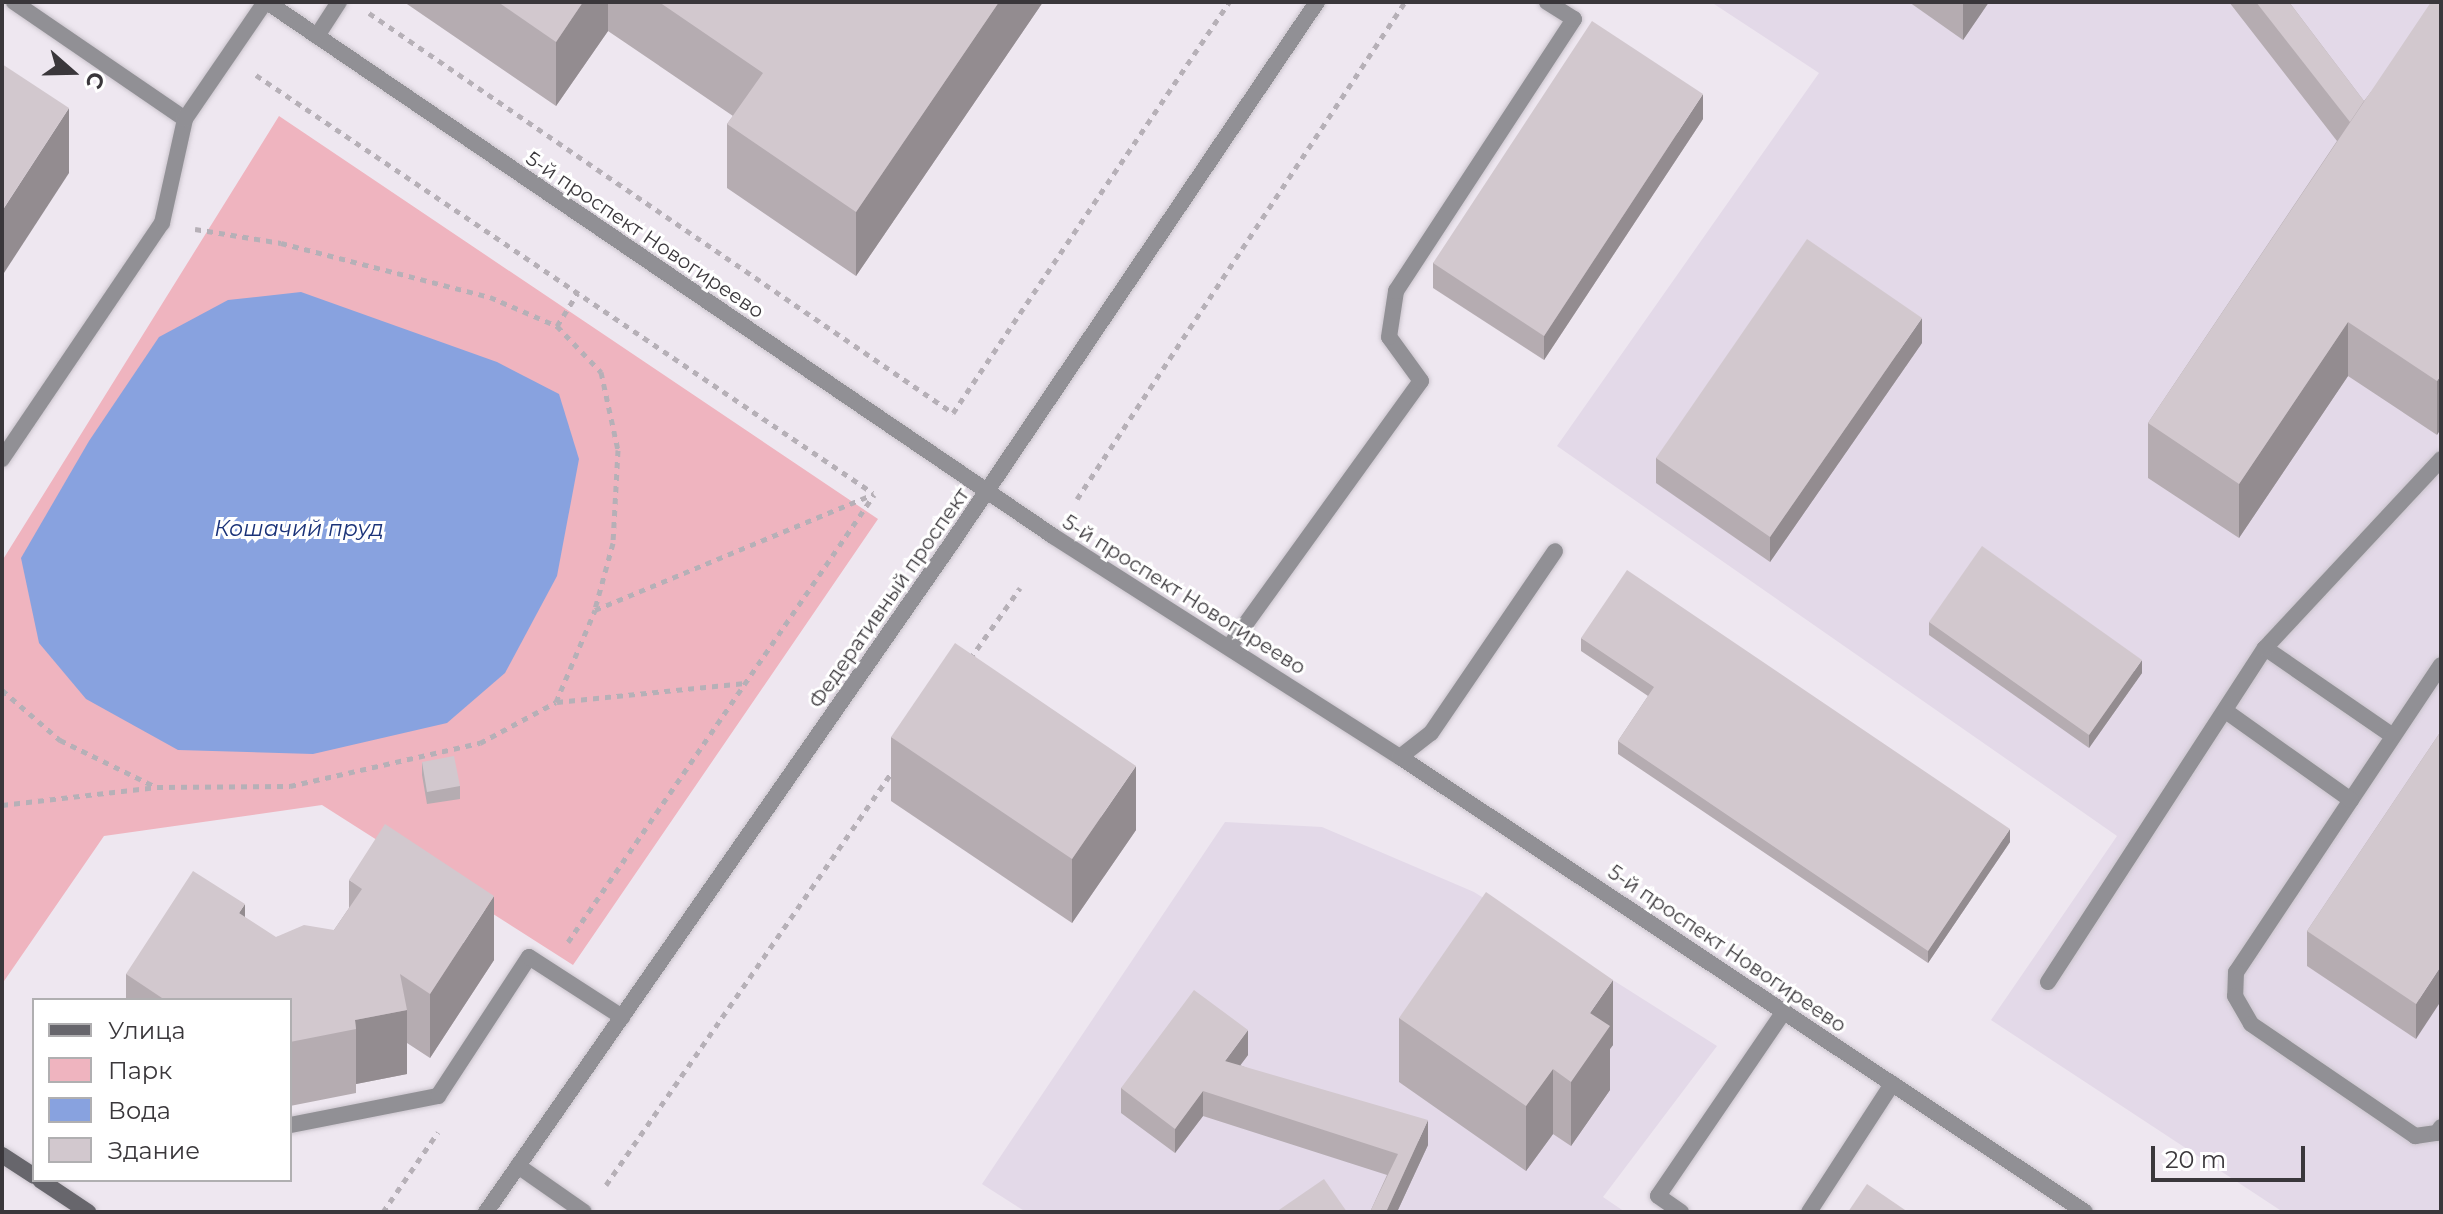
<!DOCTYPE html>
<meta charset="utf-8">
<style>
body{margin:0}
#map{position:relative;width:2443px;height:1214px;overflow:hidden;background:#eee7f0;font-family:Montserrat,sans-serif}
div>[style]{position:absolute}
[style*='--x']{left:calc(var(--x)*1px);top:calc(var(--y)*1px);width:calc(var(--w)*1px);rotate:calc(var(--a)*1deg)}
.built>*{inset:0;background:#e3d9e8}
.green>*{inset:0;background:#efb4bf}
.water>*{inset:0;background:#88a2df}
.path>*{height:5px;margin-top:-2.5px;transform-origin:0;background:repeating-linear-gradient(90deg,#b6b0b7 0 6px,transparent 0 12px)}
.roads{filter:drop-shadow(0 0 2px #cac4cc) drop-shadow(0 0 2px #cac4cc)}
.lane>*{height:16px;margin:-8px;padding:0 8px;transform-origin:8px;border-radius:8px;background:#919095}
.street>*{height:16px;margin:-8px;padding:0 8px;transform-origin:8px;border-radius:8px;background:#919095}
.secondary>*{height:16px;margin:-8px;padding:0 8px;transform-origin:8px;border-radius:8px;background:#67666c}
.wall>*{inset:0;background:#b5acb1}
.shaded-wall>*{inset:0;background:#938c90}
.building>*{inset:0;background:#d2c8ce}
span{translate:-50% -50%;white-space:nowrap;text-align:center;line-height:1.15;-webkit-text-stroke:6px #fff;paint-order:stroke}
.street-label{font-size:20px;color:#3a373b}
.water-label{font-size:22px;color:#1a3278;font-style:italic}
.frame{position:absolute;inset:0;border:4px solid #3a373b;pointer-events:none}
.legend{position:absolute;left:32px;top:998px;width:260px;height:184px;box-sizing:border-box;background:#fff;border:2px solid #b0afb1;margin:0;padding:10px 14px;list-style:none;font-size:24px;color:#3a373b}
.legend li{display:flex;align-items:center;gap:16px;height:40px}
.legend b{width:40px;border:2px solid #b0afb1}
.north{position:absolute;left:32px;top:32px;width:80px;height:80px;-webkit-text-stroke:6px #fff;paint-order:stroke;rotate:110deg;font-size:22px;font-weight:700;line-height:32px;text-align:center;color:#3a373b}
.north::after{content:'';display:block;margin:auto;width:28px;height:36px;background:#3a373b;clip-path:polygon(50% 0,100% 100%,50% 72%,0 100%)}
.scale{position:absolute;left:2151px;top:1146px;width:154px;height:36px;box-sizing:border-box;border:4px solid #3a373b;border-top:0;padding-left:10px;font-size:24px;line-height:28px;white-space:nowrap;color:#3a373b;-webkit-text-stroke:6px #fff;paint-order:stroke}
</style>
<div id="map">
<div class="built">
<div style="clip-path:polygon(1711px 2px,2441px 2px,2441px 1212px,2283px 1212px,1991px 1020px,2117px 836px,1557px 446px,1819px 73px)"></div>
<div style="clip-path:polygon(1225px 822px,1322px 827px,1474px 892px,1717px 1046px,1603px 1197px,1625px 1212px,1026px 1212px,982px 1184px)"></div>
</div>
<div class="green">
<div style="clip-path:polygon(279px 116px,878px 519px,573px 965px,322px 805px,104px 836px,2px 984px,2px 561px)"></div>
</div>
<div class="water">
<div style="clip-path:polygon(301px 292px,497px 362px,559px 394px,579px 459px,557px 576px,505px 673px,447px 723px,313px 754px,178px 750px,86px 699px,39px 643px,21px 558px,89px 441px,159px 337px,228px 300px)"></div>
</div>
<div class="path">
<div style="--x:369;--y:13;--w:708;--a:34.41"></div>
<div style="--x:953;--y:413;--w:495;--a:-56.1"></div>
<div style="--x:256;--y:75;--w:745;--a:34.12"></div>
<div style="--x:195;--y:229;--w:87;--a:9.2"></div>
<div style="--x:281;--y:243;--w:216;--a:14.5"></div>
<div style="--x:490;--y:297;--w:73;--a:23.4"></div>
<div style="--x:557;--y:326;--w:64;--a:46.3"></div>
<div style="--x:601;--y:372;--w:80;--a:77.7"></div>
<div style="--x:618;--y:450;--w:93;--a:93.1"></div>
<div style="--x:613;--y:543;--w:68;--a:105.3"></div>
<div style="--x:557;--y:326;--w:39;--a:-58"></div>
<div style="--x:1077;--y:499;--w:595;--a:-56.58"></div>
<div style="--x:970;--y:659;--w:87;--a:-54.8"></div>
<div style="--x:2;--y:690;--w:77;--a:40.8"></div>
<div style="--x:60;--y:740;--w:107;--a:26.1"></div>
<div style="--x:557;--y:702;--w:189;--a:-5.8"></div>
<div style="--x:2;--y:805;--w:156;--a:-6.6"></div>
<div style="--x:157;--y:787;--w:133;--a:-0.4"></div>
<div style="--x:290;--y:786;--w:195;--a:-12.8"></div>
<div style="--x:480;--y:743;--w:86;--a:-28.3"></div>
<div style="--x:556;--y:702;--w:100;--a:-67"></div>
<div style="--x:595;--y:610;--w:302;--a:-22.6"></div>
<div style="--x:568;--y:942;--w:542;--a:-55.61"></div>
<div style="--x:606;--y:1185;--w:506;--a:-55.3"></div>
<div style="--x:383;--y:1212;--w:97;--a:-55.5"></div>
</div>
<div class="roads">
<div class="lane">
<div style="--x:14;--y:2;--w:207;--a:34.4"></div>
<div style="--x:317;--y:36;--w:40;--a:-57.1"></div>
<div style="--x:2;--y:459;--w:285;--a:-55.9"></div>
<div style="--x:162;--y:223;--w:107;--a:-77.5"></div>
<div style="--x:185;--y:119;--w:142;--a:-55.6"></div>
<div style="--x:1229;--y:647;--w:328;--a:-54.2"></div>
<div style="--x:1421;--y:381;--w:54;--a:-126"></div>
<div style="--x:1389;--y:337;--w:47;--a:-81.3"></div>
<div style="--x:1396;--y:291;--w:325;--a:-56.8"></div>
<div style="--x:1574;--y:19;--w:32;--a:-148"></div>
<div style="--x:2265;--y:648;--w:155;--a:34.5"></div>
<div style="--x:2441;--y:665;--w:369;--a:123.7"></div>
<div style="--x:2236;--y:972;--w:24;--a:92"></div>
<div style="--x:2235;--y:996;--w:32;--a:60"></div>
<div style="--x:2251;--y:1024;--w:199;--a:34.3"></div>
<div style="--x:2415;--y:1136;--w:22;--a:-8"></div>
<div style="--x:2437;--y:1133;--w:7;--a:-56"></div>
<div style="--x:2227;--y:712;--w:152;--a:35.4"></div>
<div style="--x:1400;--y:757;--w:39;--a:-38"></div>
<div style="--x:1431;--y:733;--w:220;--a:-55.7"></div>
<div style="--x:2048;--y:982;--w:398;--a:-57"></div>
<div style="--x:2265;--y:648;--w:258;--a:-47"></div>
<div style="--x:290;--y:1125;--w:151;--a:-11.1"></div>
<div style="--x:438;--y:1096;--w:166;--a:-56.8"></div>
<div style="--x:529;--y:957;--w:111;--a:32.8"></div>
<div style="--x:518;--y:1166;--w:80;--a:34.9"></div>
<div style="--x:1681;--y:1212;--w:28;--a:-145"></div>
<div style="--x:1658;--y:1196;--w:224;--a:-55.7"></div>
<div style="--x:1809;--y:1212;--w:153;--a:-57"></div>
</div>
<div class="street">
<div style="--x:267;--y:2;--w:950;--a:34.19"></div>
<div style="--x:1053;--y:536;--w:411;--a:32.5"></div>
<div style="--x:1400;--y:757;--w:822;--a:33.59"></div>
<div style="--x:486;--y:1212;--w:814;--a:-55.16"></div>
<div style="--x:951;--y:544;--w:654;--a:-55.97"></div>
</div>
<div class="secondary">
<div style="--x:2;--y:1155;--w:38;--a:33"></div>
<div style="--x:40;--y:1180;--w:58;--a:33.7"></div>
</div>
</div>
<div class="wall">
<div style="clip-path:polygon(404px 2px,1043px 2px,856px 276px,727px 188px,727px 124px,733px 116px,608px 31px,556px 106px)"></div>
<div style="clip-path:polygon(1909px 2px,1989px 2px,1963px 40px)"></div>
<div style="clip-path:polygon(2229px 2px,2289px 2px,2364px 101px,2441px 2px,2437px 435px,2348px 376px,2239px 538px,2148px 478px,2148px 423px,2337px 141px)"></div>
<div style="clip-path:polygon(1703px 119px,1544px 360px,1433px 288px,1433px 263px)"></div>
<div style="clip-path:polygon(1922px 343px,1770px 562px,1656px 483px,1656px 458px)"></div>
<div style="clip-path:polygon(1929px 622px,2142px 673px,2089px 748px,1929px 635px)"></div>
<div style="clip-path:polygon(1581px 638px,2010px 842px,1928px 963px,1618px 754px,1618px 741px,1648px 696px,1581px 651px)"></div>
<div style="clip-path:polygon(2441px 731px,2416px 1039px,2307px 966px,2307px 931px)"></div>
<div style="clip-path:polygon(891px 737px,1136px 830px,1072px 923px,891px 801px)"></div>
<div style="clip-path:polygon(422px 762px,460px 786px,460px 799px,427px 804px,422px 775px)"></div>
<div style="clip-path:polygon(349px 880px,494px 960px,430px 1058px,407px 1043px,407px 1074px,356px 1084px,356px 1093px,290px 1106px,290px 1000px,126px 1000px,126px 974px,276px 937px,334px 930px,349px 908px)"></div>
<div style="clip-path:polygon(1399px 1018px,1613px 1045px,1610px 1049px,1610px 1090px,1571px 1146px,1553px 1134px,1526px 1171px,1399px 1082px)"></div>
<div style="clip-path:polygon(1248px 1055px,1240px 1065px,1428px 1145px,1397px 1212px,1370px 1212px,1387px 1175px,1203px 1116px,1175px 1153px,1121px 1113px,1121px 1088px)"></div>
</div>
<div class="shaded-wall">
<div style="clip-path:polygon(583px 2px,608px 2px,608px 31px,556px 106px,556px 42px)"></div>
<div style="clip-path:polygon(999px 2px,1043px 2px,856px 276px,856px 212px)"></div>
<div style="clip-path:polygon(1963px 2px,1989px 2px,1963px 40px)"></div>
<div style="clip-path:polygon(1703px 94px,1703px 119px,1544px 360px,1544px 336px)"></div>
<div style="clip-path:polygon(69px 108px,69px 173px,2px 276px,2px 211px)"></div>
<div style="clip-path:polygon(1922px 318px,1922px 343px,1770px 562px,1770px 537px)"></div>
<div style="clip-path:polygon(2348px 322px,2348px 376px,2239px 538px,2239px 484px)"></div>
<div style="clip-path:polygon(2441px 375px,2441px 429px,2437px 435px,2437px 381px)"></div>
<div style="clip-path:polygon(2142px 660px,2142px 673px,2089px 748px,2089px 735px)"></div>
<div style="clip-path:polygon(1136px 766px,1136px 830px,1072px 923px,1072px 859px)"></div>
<div style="clip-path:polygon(2010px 829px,2010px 842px,1928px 963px,1928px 951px)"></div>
<div style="clip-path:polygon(494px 896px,494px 960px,430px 1058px,430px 994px)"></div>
<div style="clip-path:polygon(245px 904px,245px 968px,239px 913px)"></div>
<div style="clip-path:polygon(2441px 966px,2441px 1001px,2416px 1039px,2416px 1004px)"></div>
<div style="clip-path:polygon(1613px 980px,1613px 1045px,1610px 1049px,1610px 1090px,1571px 1146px,1571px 1082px,1590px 1013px)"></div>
<div style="clip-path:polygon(407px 1010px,407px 1074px,356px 1084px,356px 1029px,355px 1020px)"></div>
<div style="clip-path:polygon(1248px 1030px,1248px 1055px,1225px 1086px,1225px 1061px)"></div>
<div style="clip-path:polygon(1553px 1069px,1553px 1134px,1526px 1171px,1526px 1106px)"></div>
<div style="clip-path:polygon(1203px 1091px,1203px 1116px,1175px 1153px,1175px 1129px)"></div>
<div style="clip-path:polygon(1428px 1120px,1428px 1145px,1397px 1212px,1386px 1212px)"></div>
</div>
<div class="building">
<div style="clip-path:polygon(498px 2px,583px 2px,556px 42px)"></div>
<div style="clip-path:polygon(659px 2px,999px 2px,856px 212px,727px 124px,763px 73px)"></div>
<div style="clip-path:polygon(2256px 2px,2289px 2px,2364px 101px,2350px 122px)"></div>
<div style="clip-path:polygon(2431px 2px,2441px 2px,2441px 375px,2437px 381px,2348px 322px,2239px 484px,2148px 423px)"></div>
<div style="clip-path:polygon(1592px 21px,1703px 94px,1544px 336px,1433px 263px)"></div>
<div style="clip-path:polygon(2px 64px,69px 108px,2px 211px)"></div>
<div style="clip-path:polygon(1807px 239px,1922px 318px,1770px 537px,1656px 458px)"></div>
<div style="clip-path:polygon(1982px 546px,2142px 660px,2089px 735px,1929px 622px)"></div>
<div style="clip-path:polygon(1627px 570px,2010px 829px,1928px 951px,1618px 741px,1654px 687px,1581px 638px)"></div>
<div style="clip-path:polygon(955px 643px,1136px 766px,1072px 859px,891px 737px)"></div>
<div style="clip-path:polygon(2441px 731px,2441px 966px,2416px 1004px,2307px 931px)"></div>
<div style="clip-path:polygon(454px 756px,460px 786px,427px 792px,422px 762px)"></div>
<div style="clip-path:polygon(385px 824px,494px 896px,430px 994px,400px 974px,407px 1010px,355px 1020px,356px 1029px,290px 1042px,290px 1000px,165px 1000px,126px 974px,193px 871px,245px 904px,239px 913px,276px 937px,304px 925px,334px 930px,362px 889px,349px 880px)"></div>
<div style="clip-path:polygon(1486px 892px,1613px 980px,1590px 1013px,1610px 1026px,1571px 1082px,1553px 1069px,1526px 1106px,1399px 1018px)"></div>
<div style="clip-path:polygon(1194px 990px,1248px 1030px,1225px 1061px,1428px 1120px,1386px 1212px,1370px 1212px,1398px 1154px,1203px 1091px,1175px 1129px,1121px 1088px)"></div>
<div style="clip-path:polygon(1324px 1179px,1347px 1212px,1276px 1212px)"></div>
<div style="clip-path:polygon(1867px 1184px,1908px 1212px,1848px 1212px)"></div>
</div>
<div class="street-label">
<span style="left:645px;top:235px;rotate:34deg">5-й проспект Новогиреево</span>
<span style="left:1184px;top:595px;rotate:32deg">5-й проспект Новогиреево</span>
<span style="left:889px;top:598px;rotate:-55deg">Федеративный проспект</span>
<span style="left:1727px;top:949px;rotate:34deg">5-й проспект Новогиреево</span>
</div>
<div class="water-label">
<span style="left:299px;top:529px">Кошачий пруд</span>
</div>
<div class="frame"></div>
<ul class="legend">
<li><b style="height:10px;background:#67666c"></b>Улица</li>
<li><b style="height:22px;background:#efb4bf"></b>Парк</li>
<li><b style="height:22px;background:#88a2df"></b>Вода</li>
<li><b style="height:22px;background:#d2c8ce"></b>Здание</li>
</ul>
<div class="north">С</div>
<div class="scale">20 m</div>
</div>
